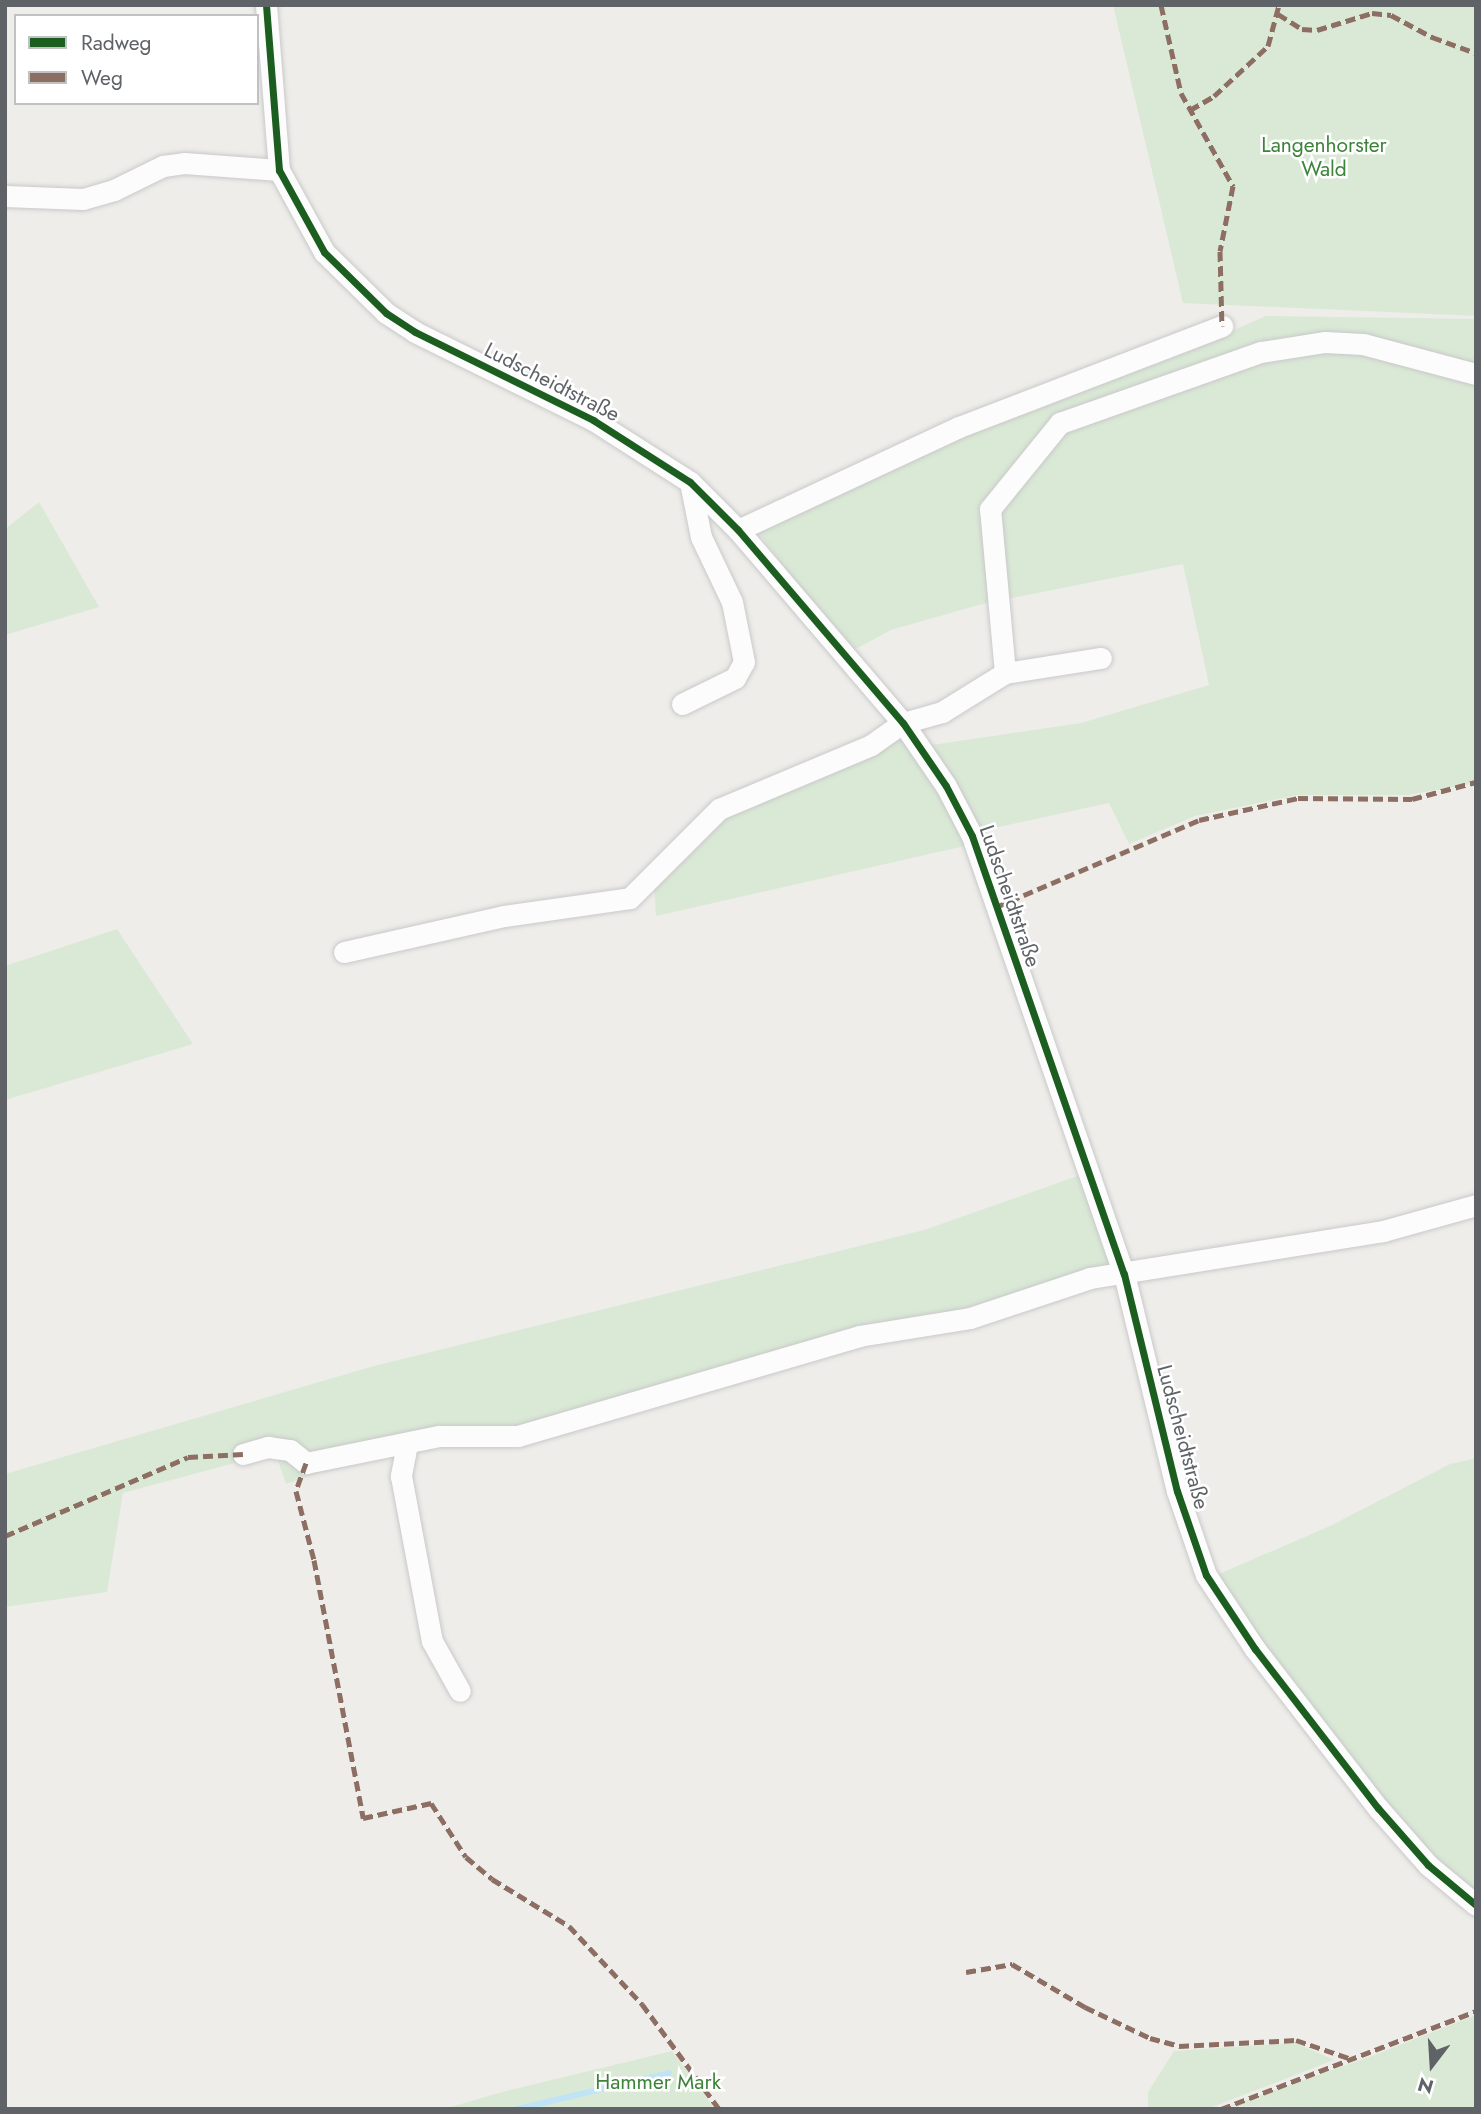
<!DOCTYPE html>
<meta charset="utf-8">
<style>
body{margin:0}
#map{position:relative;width:1481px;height:2114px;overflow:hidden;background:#eeedea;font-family:Jost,sans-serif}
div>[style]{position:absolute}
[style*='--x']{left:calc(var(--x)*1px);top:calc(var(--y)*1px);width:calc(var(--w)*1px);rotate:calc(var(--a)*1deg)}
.green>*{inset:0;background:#dae9d6}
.stream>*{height:6px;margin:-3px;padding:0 3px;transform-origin:3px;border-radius:3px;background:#c0e4f6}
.roads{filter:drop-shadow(0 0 2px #c9c9c9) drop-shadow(0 0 2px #c9c9c9)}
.minor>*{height:21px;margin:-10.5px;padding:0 10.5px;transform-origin:10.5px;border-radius:10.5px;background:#fcfcfc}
.quiet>*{height:5px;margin-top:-2.5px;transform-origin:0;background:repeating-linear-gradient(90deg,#8d6e63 0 10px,transparent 0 15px)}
.cycleway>*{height:7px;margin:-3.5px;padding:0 3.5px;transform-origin:3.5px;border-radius:3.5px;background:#1b5e20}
span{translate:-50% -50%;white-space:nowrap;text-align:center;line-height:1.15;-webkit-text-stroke:5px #fff;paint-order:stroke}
.park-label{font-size:21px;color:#3d843a}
.street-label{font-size:21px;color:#5f6367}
.frame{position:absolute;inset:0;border:7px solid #5f6367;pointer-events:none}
.legend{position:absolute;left:14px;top:14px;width:245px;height:91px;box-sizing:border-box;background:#fff;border:2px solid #bfc1c2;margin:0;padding:9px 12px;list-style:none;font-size:21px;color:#5f6367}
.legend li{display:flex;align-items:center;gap:14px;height:35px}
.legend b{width:35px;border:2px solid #bfc1c2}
.north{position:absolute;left:1397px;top:2030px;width:70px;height:70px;-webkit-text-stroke:5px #fff;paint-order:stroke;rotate:197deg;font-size:19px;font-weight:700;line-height:28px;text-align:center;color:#5f6367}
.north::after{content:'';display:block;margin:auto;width:24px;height:32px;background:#5f6367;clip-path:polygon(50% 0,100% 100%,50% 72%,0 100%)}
</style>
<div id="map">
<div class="green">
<div style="clip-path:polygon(1113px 5px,1476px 5px,1476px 316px,1183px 303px)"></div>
<div style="clip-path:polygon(1266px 316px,1476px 319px,1476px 783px,1408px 795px,1298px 795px,1195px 816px,1129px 844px,1109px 803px,976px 832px,925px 746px,1081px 723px,1209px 685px,1183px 564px,982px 604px,891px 630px,848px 653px,755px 528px,1041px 402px,1159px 363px)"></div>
<div style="clip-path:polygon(39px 502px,99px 607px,5px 635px,5px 529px)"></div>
<div style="clip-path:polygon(900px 731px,942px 788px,969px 845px,656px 916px,654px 883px,703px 825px)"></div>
<div style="clip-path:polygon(117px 929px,193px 1044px,5px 1100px,5px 966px)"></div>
<div style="clip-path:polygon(1086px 1173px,1118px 1266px,517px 1433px,438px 1432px,286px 1484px,275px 1452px,123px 1493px,107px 1592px,5px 1607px,5px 1474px,374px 1366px,924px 1230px)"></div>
<div style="clip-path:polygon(1476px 1458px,1476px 1893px,1434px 1860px,1258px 1649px,1212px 1577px,1330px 1526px,1450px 1464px)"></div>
<div style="clip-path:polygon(1476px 2015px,1476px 2109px,1229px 2106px,1372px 2056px)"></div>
<div style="clip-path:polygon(1296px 2043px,1334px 2060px,1207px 2109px,1148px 2109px,1148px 2092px,1174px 2051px)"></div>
<div style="clip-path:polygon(672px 2051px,715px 2109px,444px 2109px,502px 2092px)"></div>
</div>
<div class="stream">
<div style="--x:517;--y:2109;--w:156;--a:-13.3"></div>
</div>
<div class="roads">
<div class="minor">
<div style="--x:266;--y:5;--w:166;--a:85.5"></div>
<div style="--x:279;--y:170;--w:94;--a:61.2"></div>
<div style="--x:324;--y:252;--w:87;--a:44.5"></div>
<div style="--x:386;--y:313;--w:35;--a:33"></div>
<div style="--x:415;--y:332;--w:199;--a:26.3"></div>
<div style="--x:593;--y:420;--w:115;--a:32.6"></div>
<div style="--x:690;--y:482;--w:68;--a:45"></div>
<div style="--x:738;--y:530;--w:254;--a:49.5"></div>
<div style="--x:903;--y:723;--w:76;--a:55.7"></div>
<div style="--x:946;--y:786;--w:56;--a:62.5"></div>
<div style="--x:972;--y:836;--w:464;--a:70.9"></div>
<div style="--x:1124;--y:1274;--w:223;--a:76.3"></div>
<div style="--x:1177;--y:1491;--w:89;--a:71"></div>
<div style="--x:1206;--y:1575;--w:89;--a:56.5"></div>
<div style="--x:1255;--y:1649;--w:201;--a:52.3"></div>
<div style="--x:1378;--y:1808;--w:76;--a:48.7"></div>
<div style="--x:1428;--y:1865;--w:62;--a:39.8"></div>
<div style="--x:5;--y:196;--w:78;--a:2.2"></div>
<div style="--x:83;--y:199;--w:32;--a:-16"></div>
<div style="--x:114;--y:190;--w:55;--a:-26.1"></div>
<div style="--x:163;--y:166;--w:21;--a:-8"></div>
<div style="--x:184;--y:163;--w:95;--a:4.2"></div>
<div style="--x:738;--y:530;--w:244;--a:-25"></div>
<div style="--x:959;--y:427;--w:282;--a:-21"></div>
<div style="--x:1005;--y:673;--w:165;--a:-95.2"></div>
<div style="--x:990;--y:509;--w:111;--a:-50.9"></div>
<div style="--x:1060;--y:423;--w:213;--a:-19.5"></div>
<div style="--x:1261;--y:352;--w:65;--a:-8.9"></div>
<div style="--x:1325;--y:342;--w:38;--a:3"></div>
<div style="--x:1363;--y:344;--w:117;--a:14.9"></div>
<div style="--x:682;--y:704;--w:59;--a:-26.1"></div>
<div style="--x:735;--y:678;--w:18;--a:-61"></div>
<div style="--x:744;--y:662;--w:61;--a:-101.3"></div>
<div style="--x:732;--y:602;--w:72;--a:-115.5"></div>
<div style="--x:701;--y:537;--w:56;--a:-101.3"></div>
<div style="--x:344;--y:952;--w:164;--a:-12.7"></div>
<div style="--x:504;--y:916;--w:127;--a:-8.1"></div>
<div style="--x:630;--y:898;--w:126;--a:-45"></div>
<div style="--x:719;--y:809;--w:165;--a:-22.8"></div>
<div style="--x:871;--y:745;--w:39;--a:-35"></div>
<div style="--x:903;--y:723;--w:41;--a:-15.8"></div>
<div style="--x:942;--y:712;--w:74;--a:-31.8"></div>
<div style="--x:1005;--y:673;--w:97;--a:-8.9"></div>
<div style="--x:407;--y:1444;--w:33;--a:101"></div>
<div style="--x:401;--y:1476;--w:168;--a:79.4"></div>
<div style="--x:432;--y:1641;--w:57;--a:60.8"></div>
<div style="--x:243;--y:1454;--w:26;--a:-16"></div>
<div style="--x:268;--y:1447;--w:22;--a:8"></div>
<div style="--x:290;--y:1450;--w:21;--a:39"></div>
<div style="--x:306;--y:1463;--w:136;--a:-11.5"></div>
<div style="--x:439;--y:1436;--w:79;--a:0"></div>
<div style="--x:518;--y:1436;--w:355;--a:-16.3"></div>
<div style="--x:859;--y:1336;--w:112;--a:-9.2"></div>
<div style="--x:970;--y:1318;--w:126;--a:-18.4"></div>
<div style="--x:1090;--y:1278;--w:297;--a:-9.1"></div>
<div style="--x:1383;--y:1231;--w:97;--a:-15.6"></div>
</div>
</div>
<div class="quiet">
<div style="--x:1161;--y:5;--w:90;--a:77.2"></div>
<div style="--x:1181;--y:93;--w:107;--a:60.8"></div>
<div style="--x:1233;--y:186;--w:66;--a:101.3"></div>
<div style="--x:1220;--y:251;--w:75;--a:88.5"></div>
<div style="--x:1278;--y:14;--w:28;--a:32"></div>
<div style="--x:1302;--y:29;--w:15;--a:4"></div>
<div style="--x:1317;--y:30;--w:58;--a:-17.2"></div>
<div style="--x:1372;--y:13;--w:19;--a:6"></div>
<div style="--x:1391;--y:15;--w:47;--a:28.2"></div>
<div style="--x:1432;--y:37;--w:47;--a:20"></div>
<div style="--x:1190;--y:110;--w:28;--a:-30"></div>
<div style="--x:1214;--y:96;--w:74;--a:-42.8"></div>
<div style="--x:1268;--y:46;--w:42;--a:-75"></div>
<div style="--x:996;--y:907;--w:221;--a:-23.2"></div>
<div style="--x:1199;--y:820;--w:101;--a:-12.5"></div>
<div style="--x:1298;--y:798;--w:114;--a:0.5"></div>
<div style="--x:1412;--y:799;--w:66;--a:-14.9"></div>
<div style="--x:306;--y:1463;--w:30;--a:110"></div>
<div style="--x:296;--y:1491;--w:71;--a:75.4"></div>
<div style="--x:314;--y:1560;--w:263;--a:79.2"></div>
<div style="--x:363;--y:1818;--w:70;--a:-12.4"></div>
<div style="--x:431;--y:1803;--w:64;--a:57.1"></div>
<div style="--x:466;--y:1857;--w:34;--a:40"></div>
<div style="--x:492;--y:1879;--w:90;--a:31.4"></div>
<div style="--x:569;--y:1926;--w:107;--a:46.9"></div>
<div style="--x:642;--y:2004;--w:130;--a:53.7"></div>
<div style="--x:5;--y:1536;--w:199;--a:-23.3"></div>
<div style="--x:188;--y:1457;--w:55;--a:-3.1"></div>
<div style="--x:966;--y:1972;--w:47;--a:-9.9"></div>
<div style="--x:1012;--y:1964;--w:85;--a:30.5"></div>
<div style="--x:1085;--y:2007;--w:72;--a:25.5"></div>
<div style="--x:1150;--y:2038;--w:30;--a:15"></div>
<div style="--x:1179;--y:2046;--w:117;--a:-2.9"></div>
<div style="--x:1296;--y:2040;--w:56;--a:18.8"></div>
<div style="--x:1221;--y:2109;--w:273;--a:-21"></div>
</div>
<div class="cycleway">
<div style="--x:266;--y:5;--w:166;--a:85.5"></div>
<div style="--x:279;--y:170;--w:94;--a:61.2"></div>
<div style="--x:324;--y:252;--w:87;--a:44.5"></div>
<div style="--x:386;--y:313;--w:35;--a:33"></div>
<div style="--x:415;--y:332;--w:199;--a:26.3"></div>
<div style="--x:593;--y:420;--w:115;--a:32.6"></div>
<div style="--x:690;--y:482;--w:68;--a:45"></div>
<div style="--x:738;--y:530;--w:254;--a:49.5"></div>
<div style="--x:903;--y:723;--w:76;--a:55.7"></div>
<div style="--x:946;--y:786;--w:56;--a:62.5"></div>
<div style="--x:972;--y:836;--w:464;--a:70.9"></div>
<div style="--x:1124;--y:1274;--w:223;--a:76.3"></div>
<div style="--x:1177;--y:1491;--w:89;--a:71"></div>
<div style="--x:1206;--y:1575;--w:89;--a:56.5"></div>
<div style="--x:1255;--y:1649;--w:201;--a:52.3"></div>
<div style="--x:1378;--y:1808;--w:76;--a:48.7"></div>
<div style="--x:1428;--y:1865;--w:62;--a:39.8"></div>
</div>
<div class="park-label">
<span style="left:1324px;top:157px">Langenhorster<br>Wald</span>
<span style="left:658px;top:2082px">Hammer Mark</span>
</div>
<div class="street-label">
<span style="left:552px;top:382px;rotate:27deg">Ludscheidtstraße</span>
<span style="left:1010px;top:896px;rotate:71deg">Ludscheidtstraße</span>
<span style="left:1183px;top:1437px;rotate:75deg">Ludscheidtstraße</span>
</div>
<div class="frame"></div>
<ul class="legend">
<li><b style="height:9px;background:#1b5e20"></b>Radweg</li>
<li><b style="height:9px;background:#8d6e63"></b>Weg</li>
</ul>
<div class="north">N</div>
</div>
